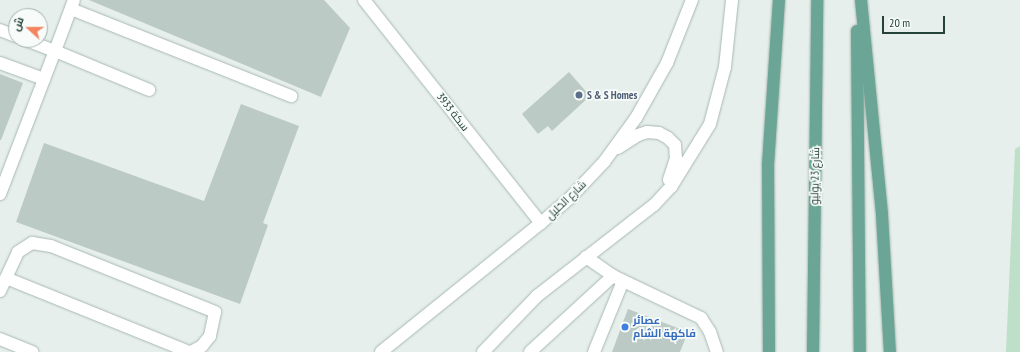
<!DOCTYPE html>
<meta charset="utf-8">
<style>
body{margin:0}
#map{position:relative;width:1020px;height:352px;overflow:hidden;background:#e6efeb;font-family:"PT Sans Narrow",Cairo,sans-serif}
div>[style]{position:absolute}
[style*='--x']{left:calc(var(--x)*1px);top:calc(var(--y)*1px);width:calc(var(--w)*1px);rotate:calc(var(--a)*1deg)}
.green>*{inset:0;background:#bfe0c8}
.building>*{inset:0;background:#bbcac4}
.roads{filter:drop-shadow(0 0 1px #a8b8b2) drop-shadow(0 0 1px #a8b8b2)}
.lane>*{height:12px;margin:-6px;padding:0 6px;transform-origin:6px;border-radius:6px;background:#fff}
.street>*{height:12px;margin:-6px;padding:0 6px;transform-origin:6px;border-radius:6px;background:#fff}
.secondary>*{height:12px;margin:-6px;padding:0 6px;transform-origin:6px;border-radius:6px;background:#fff}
.primary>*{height:12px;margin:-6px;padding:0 6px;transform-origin:6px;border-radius:6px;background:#6aa596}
.dots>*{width:11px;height:11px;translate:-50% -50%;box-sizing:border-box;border:2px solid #f7fbf9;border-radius:50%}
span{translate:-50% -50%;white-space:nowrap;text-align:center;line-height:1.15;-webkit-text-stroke:3.5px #f7fbf9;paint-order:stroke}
.service-label{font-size:11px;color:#4e5e75;font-weight:700}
.left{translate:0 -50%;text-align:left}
.street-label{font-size:11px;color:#24423a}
.shop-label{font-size:11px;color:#366cbe;font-weight:700}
.north{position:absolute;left:8px;top:8px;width:40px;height:40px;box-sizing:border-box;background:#f7fbf9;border:1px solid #a3b1ad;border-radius:50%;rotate:291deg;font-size:11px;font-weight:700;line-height:16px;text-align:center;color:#24423a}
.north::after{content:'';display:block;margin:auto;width:14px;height:18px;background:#f4845f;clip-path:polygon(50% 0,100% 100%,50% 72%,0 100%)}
.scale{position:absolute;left:882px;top:16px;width:63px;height:18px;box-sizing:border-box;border:2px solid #24423a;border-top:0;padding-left:5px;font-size:12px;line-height:14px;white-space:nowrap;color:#24423a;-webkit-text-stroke:3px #f7fbf9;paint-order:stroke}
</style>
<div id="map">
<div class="green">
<div style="clip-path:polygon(1020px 146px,1020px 352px,1006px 352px,1015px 149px)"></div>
</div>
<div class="building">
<div style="clip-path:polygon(89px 0,324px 0,350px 28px,321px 97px)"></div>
<div style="clip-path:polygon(569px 72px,590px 96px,552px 131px,548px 126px,538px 134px,522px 114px)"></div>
<div style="clip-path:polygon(0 74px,23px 83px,1px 140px,0 140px)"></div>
<div style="clip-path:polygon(241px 104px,299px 126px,263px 223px,268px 225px,240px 304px,16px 222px,44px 143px,204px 201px)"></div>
<div style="clip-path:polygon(628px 309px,688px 332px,680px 352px,612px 352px)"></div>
</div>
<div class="roads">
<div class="lane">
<div style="--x:71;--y:9;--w:237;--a:21.6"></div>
<div style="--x:0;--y:63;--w:47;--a:20"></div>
<div style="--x:0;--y:194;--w:153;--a:-69"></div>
<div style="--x:55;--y:51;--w:102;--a:22.5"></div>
<div style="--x:586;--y:257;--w:33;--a:35"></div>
<div style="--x:613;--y:276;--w:98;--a:25.5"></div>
<div style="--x:701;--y:318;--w:17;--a:57"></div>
<div style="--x:710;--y:332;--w:21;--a:71"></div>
<div style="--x:6;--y:278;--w:197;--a:22"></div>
<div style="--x:0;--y:291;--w:43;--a:-65.2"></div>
<div style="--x:18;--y:252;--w:17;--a:-33"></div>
<div style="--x:32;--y:243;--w:19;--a:9"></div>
<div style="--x:51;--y:246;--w:177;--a:21.9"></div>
<div style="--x:215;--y:312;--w:25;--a:102"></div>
<div style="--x:210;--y:336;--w:13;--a:129"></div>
<div style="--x:202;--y:346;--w:13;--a:151"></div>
<div style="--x:530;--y:352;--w:113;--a:-42.5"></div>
<div style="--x:594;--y:352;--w:77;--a:-67.8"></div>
</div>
<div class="street">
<div style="--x:364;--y:0;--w:285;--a:51.6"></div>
<div style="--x:0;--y:30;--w:17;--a:21"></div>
<div style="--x:26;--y:40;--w:31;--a:21"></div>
<div style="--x:55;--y:51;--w:54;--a:-69.6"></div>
</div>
<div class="secondary">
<div style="--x:618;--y:148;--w:24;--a:-33"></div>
<div style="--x:638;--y:135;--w:9;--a:-18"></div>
<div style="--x:647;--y:132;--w:12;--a:5"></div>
<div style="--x:659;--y:133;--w:10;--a:29"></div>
<div style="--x:668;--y:138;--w:10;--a:45"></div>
<div style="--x:675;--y:145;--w:13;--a:86"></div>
<div style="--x:676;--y:158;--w:23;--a:108"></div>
<div style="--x:0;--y:339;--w:35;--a:22"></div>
<div style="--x:381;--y:352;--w:206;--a:-38.9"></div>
<div style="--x:541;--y:223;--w:37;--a:-41"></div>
<div style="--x:569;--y:199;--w:51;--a:-46.6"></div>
<div style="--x:604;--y:162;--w:54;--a:-54"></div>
<div style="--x:636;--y:118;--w:63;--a:-60.6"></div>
<div style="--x:667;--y:63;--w:68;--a:-68.4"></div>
<div style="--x:483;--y:352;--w:78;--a:-46"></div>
<div style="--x:537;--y:296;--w:148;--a:-37.9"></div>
<div style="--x:654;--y:205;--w:25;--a:-47"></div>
<div style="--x:671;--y:187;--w:74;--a:-58.2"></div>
<div style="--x:710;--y:124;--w:59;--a:-75.3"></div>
<div style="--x:725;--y:67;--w:67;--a:-84"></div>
</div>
<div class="primary">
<div style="--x:861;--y:0;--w:216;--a:84.4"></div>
<div style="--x:882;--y:215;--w:137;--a:86.7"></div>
<div style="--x:857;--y:31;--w:321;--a:89.5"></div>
<div style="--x:769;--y:352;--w:187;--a:-90.3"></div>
<div style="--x:768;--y:165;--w:165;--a:-86.2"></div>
<div style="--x:813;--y:352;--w:352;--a:-89.3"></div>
</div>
</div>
<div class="dots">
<div style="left:579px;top:95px;background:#5c6f8a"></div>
<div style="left:625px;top:327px;background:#3f7fe0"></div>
</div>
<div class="service-label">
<span class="left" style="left:587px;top:95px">S &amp; S Homes</span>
</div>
<div class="street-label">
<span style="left:453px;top:112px;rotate:52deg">سكة 3933</span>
<span style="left:815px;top:176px;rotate:-89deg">شارع 23 يوليو</span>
<span style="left:566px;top:200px;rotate:-44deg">شارع الخليل</span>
</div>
<div class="shop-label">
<span class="left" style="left:633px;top:327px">عصائر<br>فاكهة الشام</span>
</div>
<div class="north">ش</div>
<div class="scale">20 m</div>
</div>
